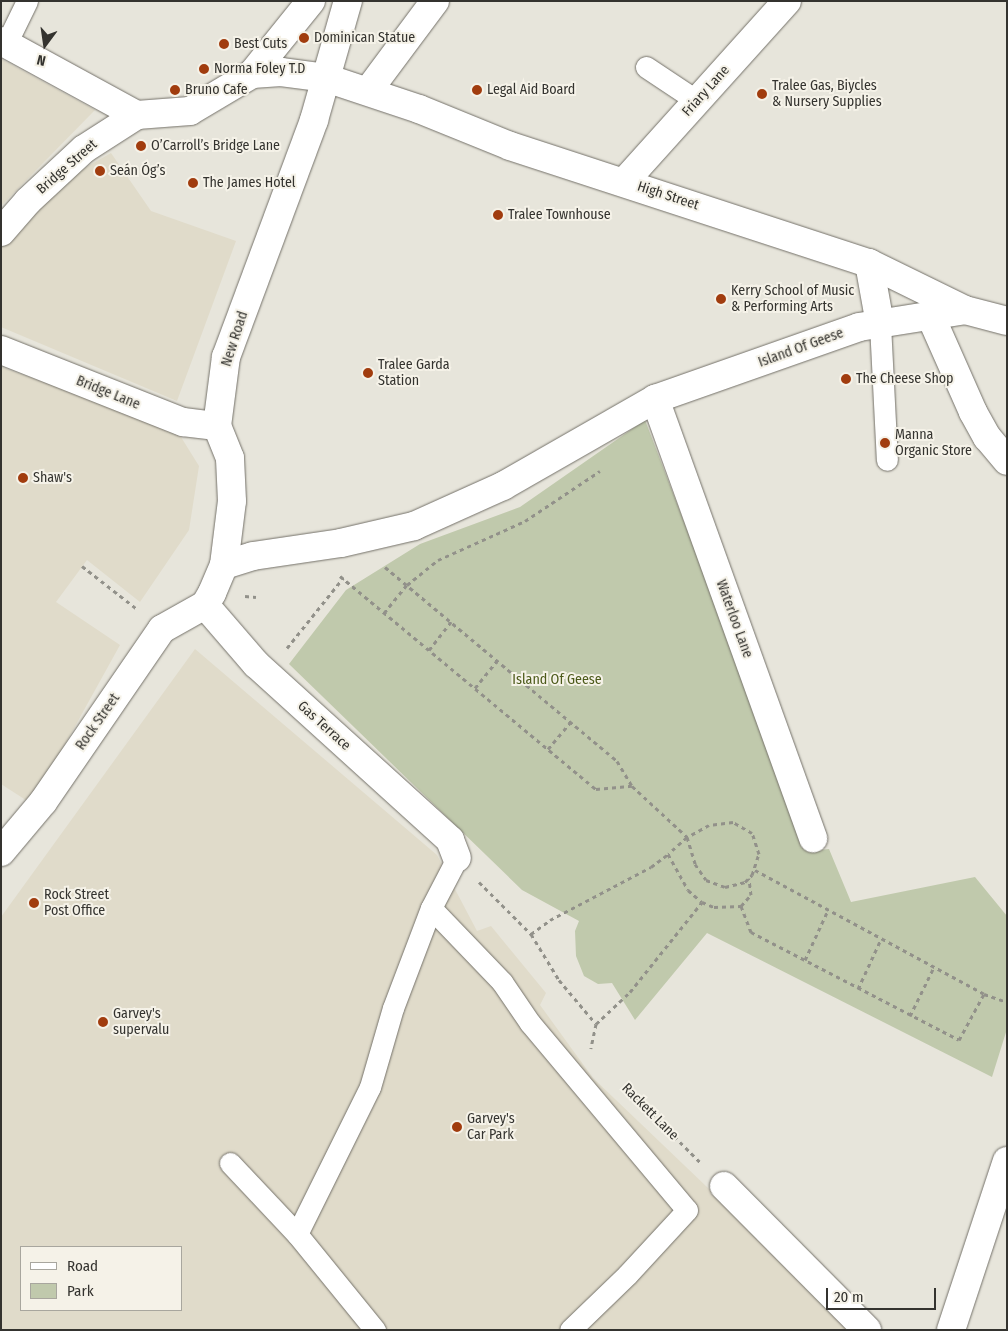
<!DOCTYPE html>
<meta charset="utf-8">
<style>
body{margin:0}
#map{position:relative;width:1008px;height:1331px;overflow:hidden;background:#e7e5db;font-family:"Fira Sans Condensed",sans-serif}
div>[style]{position:absolute}
[style*='--x']{left:calc(var(--x)*1px);top:calc(var(--y)*1px);width:calc(var(--w)*1px);rotate:calc(var(--a)*1deg)}
.built>*{inset:0;background:#e0dbca}
.green>*{inset:0;background:#c0c9ac}
.path>*{height:3px;margin-top:-1.5px;transform-origin:0;background:repeating-linear-gradient(90deg,#92918a 0 4px,transparent 0 8px)}
.roads{filter:drop-shadow(0 0 1px #747169) drop-shadow(0 0 1px #747169)}
.service>*{height:21px;margin:-10.5px;padding:0 10.5px;transform-origin:10.5px;border-radius:10.5px;background:#fff}
.pedestrian>*{height:28px;margin:-14px;padding:0 14px;transform-origin:14px;border-radius:14px;background:#fff}
.minor>*{height:28px;margin:-14px;padding:0 14px;transform-origin:14px;border-radius:14px;background:#fff}
.tertiary>*{height:28px;margin:-14px;padding:0 14px;transform-origin:14px;border-radius:14px;background:#fff}
.secondary>*{height:28px;margin:-14px;padding:0 14px;transform-origin:14px;border-radius:14px;background:#fff}
.dots>*{width:14px;height:14px;translate:-50% -50%;box-sizing:border-box;border:2px solid #f5f2e8;border-radius:50%}
span{translate:-50% -50%;white-space:nowrap;text-align:center;line-height:1.15;-webkit-text-stroke:4px #f5f2e8;paint-order:stroke}
.poi-label{font-size:14px;color:#34332f}
.left{translate:0 -50%;text-align:left}
.street-label{font-size:14px;color:#34332f}
.park-label{font-size:14px;color:#4c5a1a}
.frame{position:absolute;inset:0;border:2px solid #34332f;pointer-events:none}
.legend{position:absolute;left:20px;top:1246px;width:162px;height:65px;box-sizing:border-box;background:#f5f2e8;border:1px solid #a8a69e;margin:0;padding:6px 9px;list-style:none;font-size:15px;color:#34332f}
.legend li{display:flex;align-items:center;gap:10px;height:25px}
.legend b{width:25px;border:1px solid #a8a69e}
.north{position:absolute;left:20px;top:20px;width:50px;height:50px;-webkit-text-stroke:4px #f5f2e8;paint-order:stroke;rotate:194deg;font-size:14px;font-weight:700;line-height:20px;text-align:center;color:#34332f}
.north::after{content:'';display:block;margin:auto;width:18px;height:22px;background:#34332f;clip-path:polygon(50% 0,100% 100%,50% 72%,0 100%)}
.scale{position:absolute;left:826px;top:1288px;width:110px;height:22px;box-sizing:border-box;border:2px solid #34332f;border-top:0;padding-left:6px;font-size:15px;line-height:18px;white-space:nowrap;color:#34332f;-webkit-text-stroke:4px #f5f2e8;paint-order:stroke}
</style>
<div id="map">
<div class="built">
<div style="clip-path:polygon(1px 59px,95px 110px,1px 206px)"></div>
<div style="clip-path:polygon(111px 153px,151px 211px,236px 241px,177px 401px,1px 327px,1px 249px,32px 198px)"></div>
<div style="clip-path:polygon(1px 367px,176px 429px,199px 466px,189px 530px,140px 602px,87px 560px,56px 602px,120px 645px,32px 804px,1px 784px)"></div>
<div style="clip-path:polygon(evenodd,195px 649px,437px 855px,477px 931px,491px 926px,546px 993px,540px 1005px,593px 1078px,753px 1231px,850px 1330px,1px 1330px,1px 917px,195px 649px,21px 1247px,181px 1247px,181px 1310px,21px 1310px,21px 1247px)"></div>
</div>
<div class="green">
<div style="clip-path:polygon(645px 420px,810px 851px,829px 849px,851px 902px,975px 877px,1007px 916px,1007px 1029px,992px 1077px,707px 933px,635px 1020px,612px 983px,598px 984px,584px 976px,576px 956px,575px 931px,579px 921px,522px 890px,289px 664px,346px 590px,420px 544px,520px 507px)"></div>
</div>
<div class="path">
<div style="--x:82;--y:566;--w:70;--a:38"></div>
<div style="--x:385;--y:567;--w:302;--a:39.9"></div>
<div style="--x:617;--y:761;--w:29;--a:59"></div>
<div style="--x:632;--y:786;--w:75;--a:42.8"></div>
<div style="--x:687;--y:837;--w:28;--a:73"></div>
<div style="--x:695;--y:864;--w:19;--a:55"></div>
<div style="--x:706;--y:880;--w:20;--a:20"></div>
<div style="--x:725;--y:887;--w:21;--a:-14"></div>
<div style="--x:745;--y:882;--w:10;--a:-45"></div>
<div style="--x:752;--y:875;--w:22;--a:-72"></div>
<div style="--x:759;--y:854;--w:22;--a:-108"></div>
<div style="--x:752;--y:833;--w:22;--a:-150"></div>
<div style="--x:733;--y:822;--w:24;--a:173"></div>
<div style="--x:709;--y:825;--w:25;--a:151"></div>
<div style="--x:687;--y:837;--w:25;--a:138"></div>
<div style="--x:668;--y:854;--w:41;--a:60.9"></div>
<div style="--x:688;--y:890;--w:18;--a:41"></div>
<div style="--x:702;--y:902;--w:13;--a:23"></div>
<div style="--x:714;--y:907;--w:27;--a:-2"></div>
<div style="--x:741;--y:906;--w:15;--a:-48"></div>
<div style="--x:751;--y:895;--w:17;--a:-97"></div>
<div style="--x:340;--y:576;--w:333;--a:39.8"></div>
<div style="--x:596;--y:789;--w:36;--a:-5"></div>
<div style="--x:245;--y:596;--w:11;--a:5"></div>
<div style="--x:384;--y:613;--w:36;--a:-51"></div>
<div style="--x:407;--y:585;--w:40;--a:-39"></div>
<div style="--x:438;--y:560;--w:95;--a:-24.1"></div>
<div style="--x:525;--y:521;--w:90;--a:-33.7"></div>
<div style="--x:287;--y:648;--w:90;--a:-51.3"></div>
<div style="--x:429;--y:650;--w:36;--a:-52"></div>
<div style="--x:475;--y:688;--w:35;--a:-51"></div>
<div style="--x:548;--y:749;--w:35;--a:-50"></div>
<div style="--x:755;--y:870;--w:260;--a:28.4"></div>
<div style="--x:984;--y:994;--w:24;--a:19"></div>
<div style="--x:479;--y:882;--w:74;--a:45"></div>
<div style="--x:531;--y:934;--w:54;--a:58.7"></div>
<div style="--x:559;--y:980;--w:57;--a:49.9"></div>
<div style="--x:596;--y:1024;--w:25;--a:102"></div>
<div style="--x:741;--y:906;--w:28;--a:69"></div>
<div style="--x:751;--y:932;--w:234;--a:27.4"></div>
<div style="--x:959;--y:1040;--w:52;--a:-61.5"></div>
<div style="--x:531;--y:934;--w:24;--a:-36"></div>
<div style="--x:550;--y:920;--w:114;--a:-27.7"></div>
<div style="--x:651;--y:867;--w:21;--a:-37"></div>
<div style="--x:805;--y:960;--w:55;--a:-65.3"></div>
<div style="--x:858;--y:989;--w:55;--a:-65.3"></div>
<div style="--x:910;--y:1016;--w:55;--a:-63.9"></div>
<div style="--x:596;--y:1024;--w:47;--a:-43.3"></div>
<div style="--x:630;--y:992;--w:115;--a:-51.3"></div>
<div style="--x:629;--y:1091;--w:103;--a:45"></div>
</div>
<div class="roads">
<div class="service">
<div style="--x:6;--y:44;--w:48;--a:-64"></div>
<div style="--x:646;--y:67;--w:61;--a:33.7"></div>
<div style="--x:880;--y:324;--w:136;--a:87.1"></div>
<div style="--x:431;--y:908;--w:103;--a:46.2"></div>
<div style="--x:502;--y:982;--w:50;--a:55.7"></div>
<div style="--x:530;--y:1023;--w:244;--a:50"></div>
<div style="--x:687;--y:1210;--w:88;--a:132.7"></div>
<div style="--x:627;--y:1275;--w:79;--a:136"></div>
<div style="--x:230;--y:1163;--w:98;--a:46.7"></div>
<div style="--x:375;--y:1330;--w:124;--a:-129.1"></div>
<div style="--x:297;--y:1234;--w:164;--a:-63.6"></div>
<div style="--x:370;--y:1087;--w:82;--a:-73.8"></div>
<div style="--x:393;--y:1008;--w:107;--a:-69.2"></div>
<div style="--x:431;--y:908;--w:56;--a:-62.5"></div>
</div>
<div class="pedestrian">
<div style="--x:724;--y:1186;--w:203;--a:45.2"></div>
</div>
<div class="minor">
<div style="--x:1;--y:41;--w:155;--a:28.6"></div>
<div style="--x:368;--y:91;--w:112;--a:-53.3"></div>
<div style="--x:625;--y:181;--w:242;--a:-48"></div>
<div style="--x:869;--y:263;--w:62;--a:79.8"></div>
<div style="--x:931;--y:317;--w:104;--a:66.1"></div>
<div style="--x:973;--y:412;--w:29;--a:61"></div>
<div style="--x:987;--y:437;--w:31;--a:50"></div>
<div style="--x:1;--y:350;--w:196;--a:21.6"></div>
<div style="--x:183;--y:422;--w:34;--a:7"></div>
<div style="--x:655;--y:399;--w:467;--a:70.2"></div>
<div style="--x:224;--y:565;--w:30;--a:-17"></div>
<div style="--x:253;--y:556;--w:89;--a:-8.4"></div>
<div style="--x:341;--y:543;--w:75;--a:-13.1"></div>
<div style="--x:414;--y:526;--w:98;--a:-24.2"></div>
<div style="--x:503;--y:486;--w:175;--a:-29.8"></div>
<div style="--x:655;--y:399;--w:216;--a:-19.4"></div>
<div style="--x:859;--y:327;--w:107;--a:-9.1"></div>
<div style="--x:205;--y:605;--w:78;--a:49.2"></div>
<div style="--x:256;--y:664;--w:262;--a:42.2"></div>
<div style="--x:450;--y:840;--w:19;--a:69"></div>
</div>
<div class="tertiary">
<div style="--x:326;--y:78;--w:98;--a:18.4"></div>
<div style="--x:419;--y:109;--w:98;--a:22.1"></div>
<div style="--x:510;--y:146;--w:378;--a:18.1"></div>
<div style="--x:869;--y:263;--w:107;--a:26.1"></div>
<div style="--x:965;--y:310;--w:43;--a:14.7"></div>
</div>
<div class="secondary">
<div style="--x:252;--y:74;--w:94;--a:-51.1"></div>
<div style="--x:1;--y:232;--w:41;--a:-48.9"></div>
<div style="--x:28;--y:201;--w:76;--a:-42.9"></div>
<div style="--x:84;--y:149;--w:63;--a:-32.7"></div>
<div style="--x:137;--y:115;--w:53;--a:-4.3"></div>
<div style="--x:190;--y:111;--w:72;--a:-30.8"></div>
<div style="--x:252;--y:74;--w:29;--a:-4"></div>
<div style="--x:281;--y:72;--w:45;--a:7.6"></div>
<div style="--x:1;--y:852;--w:65;--a:-50"></div>
<div style="--x:43;--y:802;--w:210;--a:-55.5"></div>
<div style="--x:162;--y:629;--w:49;--a:-29.2"></div>
<div style="--x:205;--y:605;--w:14;--a:-60"></div>
<div style="--x:212;--y:593;--w:30;--a:-67"></div>
<div style="--x:224;--y:565;--w:64;--a:-82.9"></div>
<div style="--x:232;--y:501;--w:43;--a:-92.7"></div>
<div style="--x:230;--y:458;--w:35;--a:-112"></div>
<div style="--x:217;--y:426;--w:70;--a:-82.6"></div>
<div style="--x:226;--y:357;--w:253;--a:-69.6"></div>
<div style="--x:314;--y:120;--w:124;--a:-74.1"></div>
<div style="--x:951;--y:1330;--w:178;--a:-71.7"></div>
</div>
</div>
<div class="dots">
<div style="left:304px;top:38px;background:#a13c0e"></div>
<div style="left:224px;top:44px;background:#a13c0e"></div>
<div style="left:204px;top:69px;background:#a13c0e"></div>
<div style="left:175px;top:90px;background:#a13c0e"></div>
<div style="left:477px;top:90px;background:#a13c0e"></div>
<div style="left:762px;top:94px;background:#a13c0e"></div>
<div style="left:141px;top:146px;background:#a13c0e"></div>
<div style="left:100px;top:171px;background:#a13c0e"></div>
<div style="left:193px;top:183px;background:#a13c0e"></div>
<div style="left:498px;top:215px;background:#a13c0e"></div>
<div style="left:721px;top:299px;background:#a13c0e"></div>
<div style="left:368px;top:373px;background:#a13c0e"></div>
<div style="left:846px;top:379px;background:#a13c0e"></div>
<div style="left:885px;top:443px;background:#a13c0e"></div>
<div style="left:23px;top:478px;background:#a13c0e"></div>
<div style="left:34px;top:903px;background:#a13c0e"></div>
<div style="left:103px;top:1022px;background:#a13c0e"></div>
<div style="left:457px;top:1127px;background:#a13c0e"></div>
</div>
<div class="poi-label">
<span class="left" style="left:314px;top:38px">Dominican Statue</span>
<span class="left" style="left:234px;top:44px">Best Cuts</span>
<span class="left" style="left:214px;top:69px">Norma Foley T.D</span>
<span class="left" style="left:772px;top:94px">Tralee Gas, Biycles<br>&amp; Nursery Supplies</span>
<span class="left" style="left:185px;top:90px">Bruno Cafe</span>
<span class="left" style="left:487px;top:90px">Legal Aid Board</span>
<span class="left" style="left:151px;top:146px">O’Carroll’s Bridge Lane</span>
<span class="left" style="left:110px;top:171px">Seán Óg’s</span>
<span class="left" style="left:203px;top:183px">The James Hotel</span>
<span class="left" style="left:508px;top:215px">Tralee Townhouse</span>
<span class="left" style="left:731px;top:299px">Kerry School of Music<br>&amp; Performing Arts</span>
<span class="left" style="left:378px;top:373px">Tralee Garda<br>Station</span>
<span class="left" style="left:856px;top:379px">The Cheese Shop</span>
<span class="left" style="left:895px;top:443px">Manna<br>Organic Store</span>
<span class="left" style="left:33px;top:478px">Shaw's</span>
<span class="left" style="left:44px;top:903px">Rock Street<br>Post Office</span>
<span class="left" style="left:113px;top:1022px">Garvey's<br>supervalu</span>
<span class="left" style="left:467px;top:1127px">Garvey's<br>Car Park</span>
</div>
<div class="street-label">
<span style="left:706px;top:91px;rotate:-48deg">Friary Lane</span>
<span style="left:67px;top:167px;rotate:-41deg">Bridge Street</span>
<span style="left:668px;top:196px;rotate:18deg">High Street</span>
<span style="left:235px;top:339px;rotate:-72deg">New Road</span>
<span style="left:801px;top:348px;rotate:-20deg">Island Of Geese</span>
<span style="left:108px;top:393px;rotate:22deg">Bridge Lane</span>
<span style="left:734px;top:619px;rotate:70deg">Waterloo Lane</span>
<span style="left:98px;top:722px;rotate:-55deg">Rock Street</span>
<span style="left:324px;top:726px;rotate:42deg">Gas Terrace</span>
<span style="left:650px;top:1112px;rotate:45deg">Rackett Lane</span>
</div>
<div class="park-label">
<span style="left:557px;top:680px">Island Of Geese</span>
</div>
<div class="frame"></div>
<ul class="legend">
<li><b style="height:6px;background:#fff"></b>Road</li>
<li><b style="height:14px;background:#c0c9ac"></b>Park</li>
</ul>
<div class="north">N</div>
<div class="scale">20 m</div>
</div>
